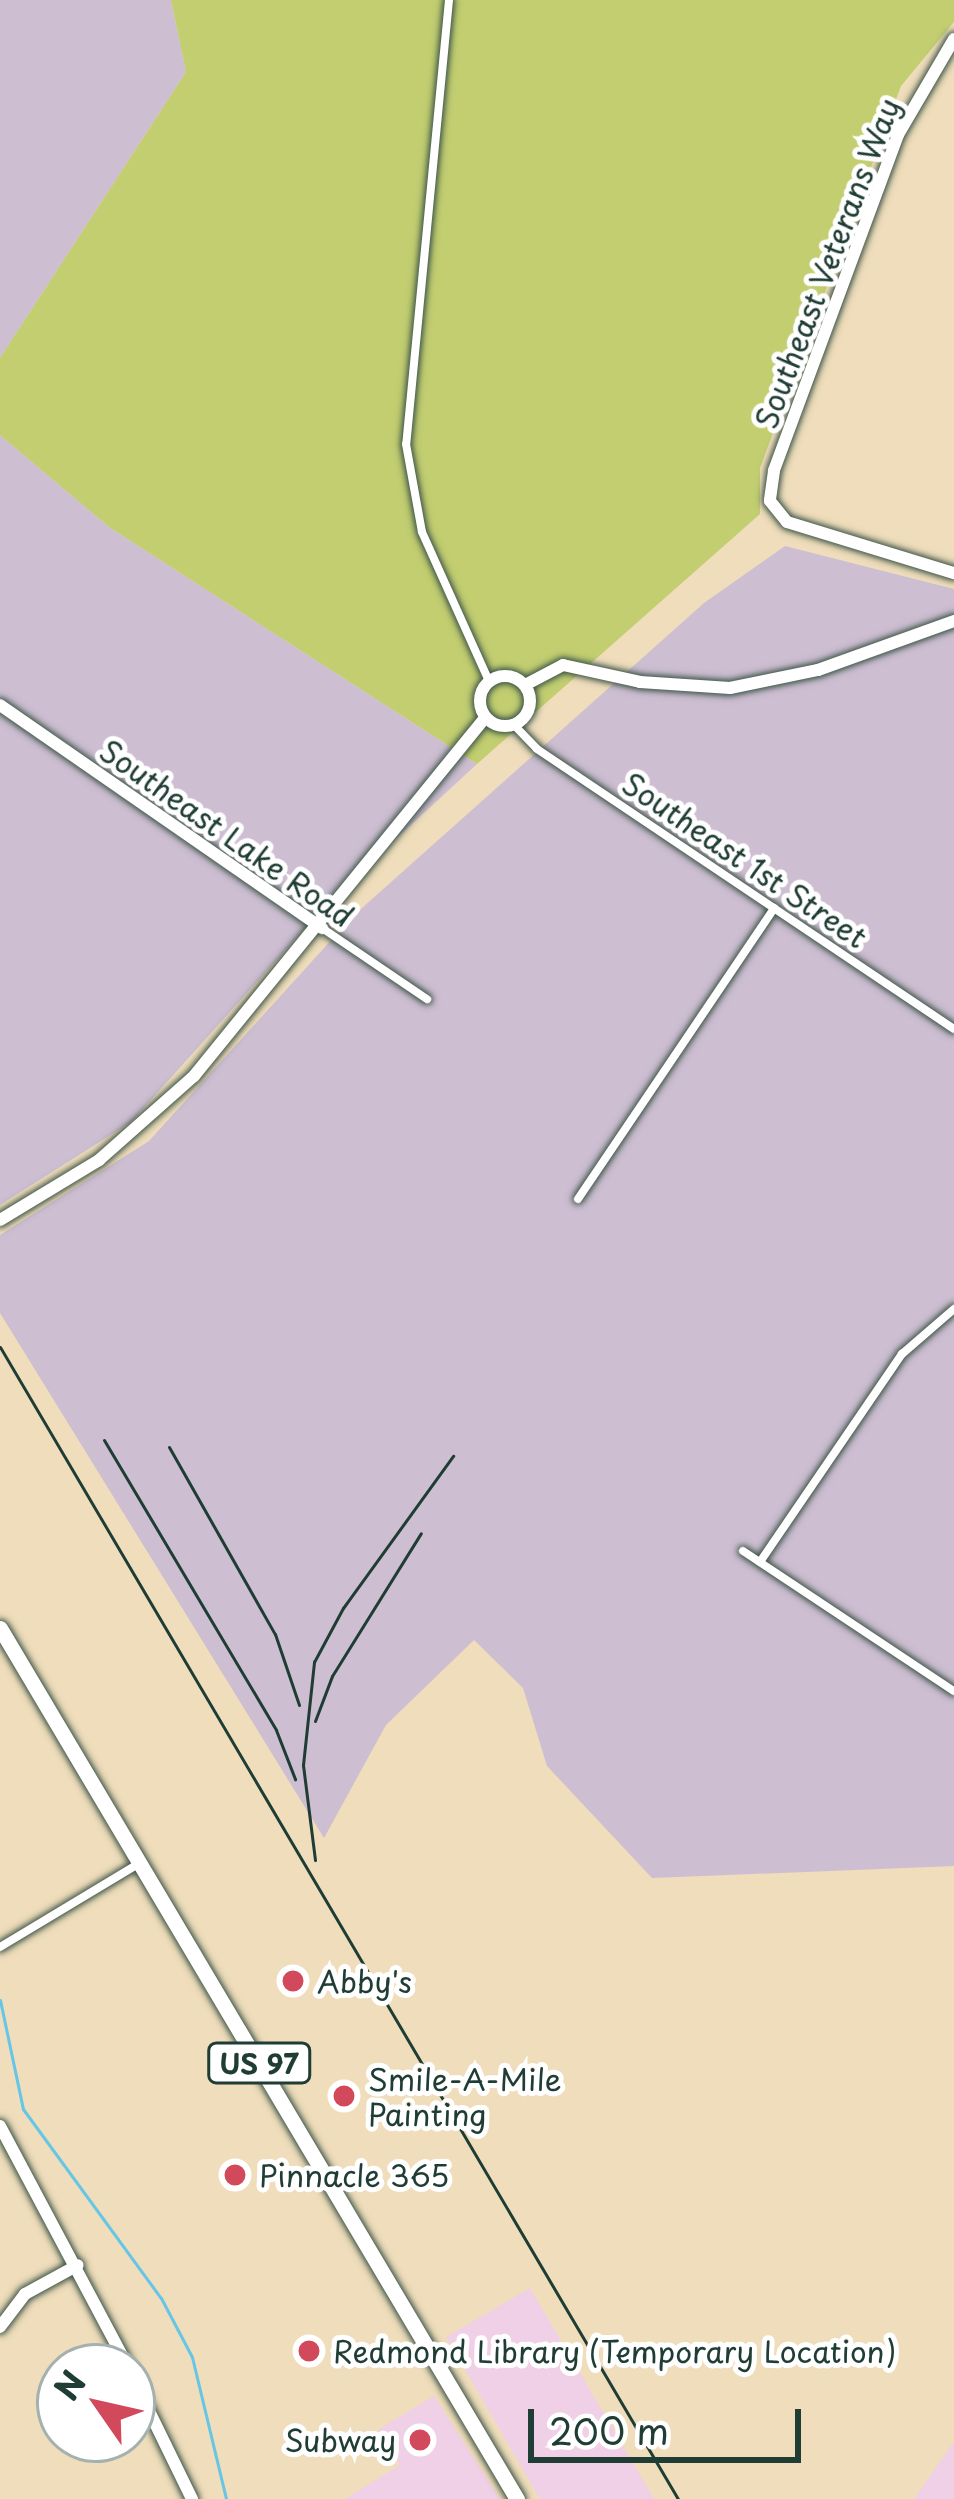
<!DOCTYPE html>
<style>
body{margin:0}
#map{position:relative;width:954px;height:2499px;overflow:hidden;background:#efddbb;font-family:"Playpen Sans",sans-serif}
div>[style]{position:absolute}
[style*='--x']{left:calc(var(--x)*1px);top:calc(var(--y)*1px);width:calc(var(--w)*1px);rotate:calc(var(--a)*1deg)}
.built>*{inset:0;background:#efd0e6}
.industrial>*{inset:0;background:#cdbed2}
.green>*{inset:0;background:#c2ce70}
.stream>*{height:3px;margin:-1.5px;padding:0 1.5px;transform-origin:1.5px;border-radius:1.5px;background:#67c5e5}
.roads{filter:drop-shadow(0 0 3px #3e5548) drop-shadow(0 0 3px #3e5548)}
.street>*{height:8px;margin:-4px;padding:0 4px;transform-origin:4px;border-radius:4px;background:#fff}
.secondary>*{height:12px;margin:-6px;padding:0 6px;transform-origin:6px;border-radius:6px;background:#fff}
.secondary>.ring{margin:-6px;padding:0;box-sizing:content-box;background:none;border:12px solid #fff;border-radius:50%}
.highway>*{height:15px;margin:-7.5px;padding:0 7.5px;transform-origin:7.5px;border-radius:7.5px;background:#fff}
.rail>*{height:3px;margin:-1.5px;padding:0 1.5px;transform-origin:1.5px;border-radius:1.5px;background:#1f3d34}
.dots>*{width:33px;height:33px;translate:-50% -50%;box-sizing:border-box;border:6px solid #fff;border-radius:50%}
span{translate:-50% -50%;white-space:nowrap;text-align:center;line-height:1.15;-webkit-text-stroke:10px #fff;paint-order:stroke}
.shield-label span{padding:3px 9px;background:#fff;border:3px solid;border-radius:9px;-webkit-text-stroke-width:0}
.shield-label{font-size:27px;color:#1f3d34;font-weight:700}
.street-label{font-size:30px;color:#1f3d34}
.poi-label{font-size:30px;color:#1f3d34}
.left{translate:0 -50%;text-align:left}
.right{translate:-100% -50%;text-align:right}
.north{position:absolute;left:36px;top:2343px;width:120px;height:120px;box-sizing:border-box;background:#fff;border:3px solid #a5b1ae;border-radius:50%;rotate:304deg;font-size:33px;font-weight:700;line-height:48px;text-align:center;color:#1f3d34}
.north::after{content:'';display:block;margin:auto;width:42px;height:54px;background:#d1495b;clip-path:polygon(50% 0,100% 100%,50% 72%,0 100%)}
.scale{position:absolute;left:528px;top:2409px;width:273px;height:54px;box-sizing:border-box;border:6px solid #1f3d34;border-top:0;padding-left:15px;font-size:36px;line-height:42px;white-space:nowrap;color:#1f3d34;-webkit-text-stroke:9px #fff;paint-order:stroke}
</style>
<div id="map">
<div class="built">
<div style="clip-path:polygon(530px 2288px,650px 2492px,655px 2499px,540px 2499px,446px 2337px)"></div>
<div style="clip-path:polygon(434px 2396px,500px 2499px,345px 2499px,400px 2465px,379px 2429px)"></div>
<div style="clip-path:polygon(954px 2442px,954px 2499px,914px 2499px)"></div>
</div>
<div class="industrial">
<div style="clip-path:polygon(0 0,171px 0,186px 72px,0 358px)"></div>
<div style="clip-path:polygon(0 435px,109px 527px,477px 764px,336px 894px,131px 1122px,0 1205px)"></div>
<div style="clip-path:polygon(785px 546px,954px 589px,954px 1866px,652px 1878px,547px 1766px,523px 1688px,474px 1640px,386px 1725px,324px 1838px,0 1313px,0 1235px,149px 1141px,353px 916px,704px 603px)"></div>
</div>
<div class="green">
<div style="clip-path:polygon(171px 0,954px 0,954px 22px,901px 86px,760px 468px,760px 514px,477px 764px,109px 527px,0 435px,0 358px,186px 72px)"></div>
</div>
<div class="stream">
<div style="--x:0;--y:2000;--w:111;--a:78.1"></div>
<div style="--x:23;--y:2109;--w:234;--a:53.9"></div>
<div style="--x:161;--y:2298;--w:67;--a:62.3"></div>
<div style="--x:192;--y:2357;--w:146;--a:76.5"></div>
</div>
<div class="roads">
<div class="street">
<div style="--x:449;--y:0;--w:446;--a:95.5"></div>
<div style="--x:406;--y:444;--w:89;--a:79.7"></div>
<div style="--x:422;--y:532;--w:163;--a:65.8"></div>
<div style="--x:514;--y:725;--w:33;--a:46"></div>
<div style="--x:537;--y:749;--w:502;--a:33.88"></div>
<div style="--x:322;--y:928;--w:127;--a:34.1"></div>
<div style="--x:578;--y:1199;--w:351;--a:-56"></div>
<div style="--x:743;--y:1551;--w:253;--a:33.6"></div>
<div style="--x:760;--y:1562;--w:252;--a:-55.7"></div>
<div style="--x:902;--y:1354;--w:69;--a:-40.9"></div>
<div style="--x:0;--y:1947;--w:161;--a:-31"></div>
</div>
<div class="secondary">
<div style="--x:954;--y:39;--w:111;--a:120.3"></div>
<div style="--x:898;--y:135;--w:358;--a:110.3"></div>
<div style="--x:774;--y:471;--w:30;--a:98"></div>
<div style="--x:770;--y:501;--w:27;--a:51"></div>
<div style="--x:787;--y:522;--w:175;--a:17"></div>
<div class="ring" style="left:480px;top:676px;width:38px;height:38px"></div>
<div style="--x:525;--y:685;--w:43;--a:-27.8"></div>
<div style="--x:563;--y:665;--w:79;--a:12.4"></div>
<div style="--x:640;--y:682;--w:90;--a:3.8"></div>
<div style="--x:730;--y:688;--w:90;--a:-11.6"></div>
<div style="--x:818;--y:670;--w:145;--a:-19.8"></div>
<div style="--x:0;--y:705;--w:392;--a:34.7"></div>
<div style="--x:0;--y:1220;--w:116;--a:-31.2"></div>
<div style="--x:99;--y:1160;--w:127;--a:-41.5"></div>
<div style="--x:194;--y:1076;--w:461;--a:-50.9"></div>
<div style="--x:0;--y:2126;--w:273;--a:62"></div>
<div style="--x:0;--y:2327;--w:41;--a:-52.9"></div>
<div style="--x:25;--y:2294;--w:60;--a:-28.7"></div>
<div style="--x:132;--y:2376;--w:137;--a:64"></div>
</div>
<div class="highway">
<div style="--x:0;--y:1628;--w:1013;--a:59.31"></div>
</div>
</div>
<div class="rail">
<div style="--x:0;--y:1347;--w:1337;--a:59.52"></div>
<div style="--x:104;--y:1440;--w:337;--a:59.3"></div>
<div style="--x:276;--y:1730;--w:53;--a:68.8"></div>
<div style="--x:169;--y:1447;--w:215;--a:60.5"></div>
<div style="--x:275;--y:1634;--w:75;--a:71.3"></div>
<div style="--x:315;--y:1721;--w:48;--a:-69.3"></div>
<div style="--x:332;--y:1676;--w:168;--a:-58.1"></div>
<div style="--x:315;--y:1860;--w:96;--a:-97.2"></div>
<div style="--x:303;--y:1765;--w:104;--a:-83.9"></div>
<div style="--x:314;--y:1662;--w:61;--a:-61.8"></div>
<div style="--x:343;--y:1608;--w:188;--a:-54.1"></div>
</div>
<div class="dots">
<div style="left:293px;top:1981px;background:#d1495b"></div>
<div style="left:344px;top:2096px;background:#d1495b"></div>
<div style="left:235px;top:2175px;background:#d1495b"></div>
<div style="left:309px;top:2351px;background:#d1495b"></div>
<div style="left:420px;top:2440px;background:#d1495b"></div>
</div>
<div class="shield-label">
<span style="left:259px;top:2063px">US 97</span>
</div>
<div class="street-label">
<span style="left:827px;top:263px;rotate:-69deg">Southeast Veterans Way</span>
<span style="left:227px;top:833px;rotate:35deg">Southeast Lake Road</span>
<span style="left:745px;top:860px;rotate:34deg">Southeast 1st Street</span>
</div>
<div class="poi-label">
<span class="left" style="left:317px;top:1981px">Abby's</span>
<span class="left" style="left:368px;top:2096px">Smile-A-Mile<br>Painting</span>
<span class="left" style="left:259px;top:2175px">Pinnacle 365</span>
<span class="left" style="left:333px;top:2351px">Redmond Library (Temporary Location)</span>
<span class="right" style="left:396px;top:2440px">Subway</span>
</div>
<div class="north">N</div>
<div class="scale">200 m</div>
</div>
